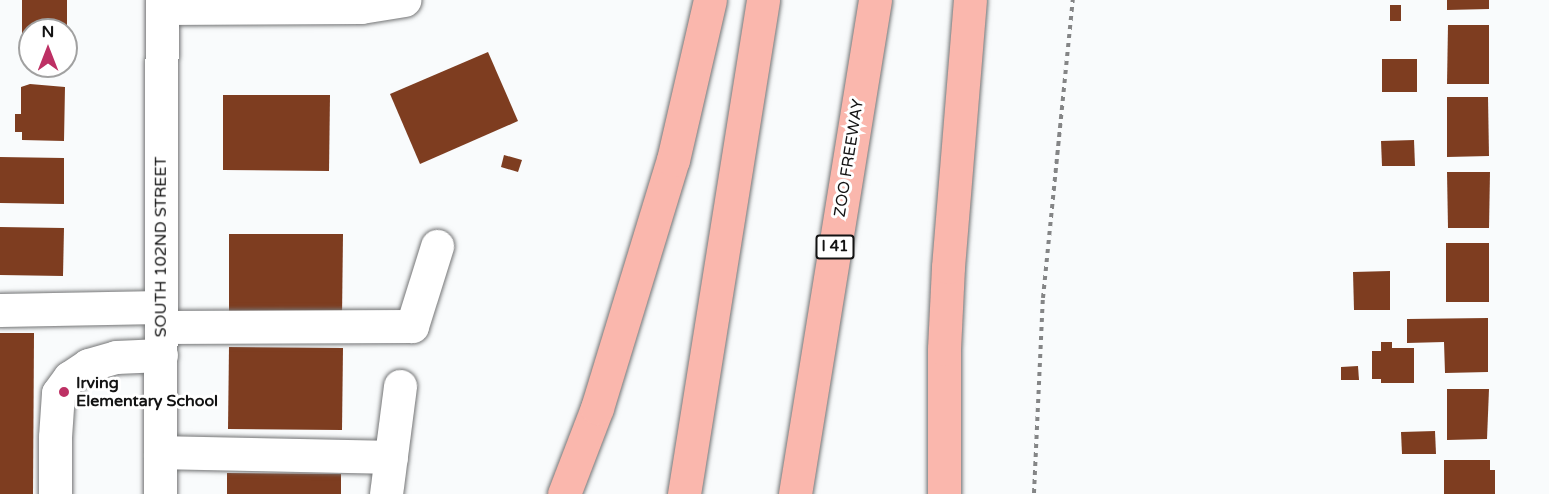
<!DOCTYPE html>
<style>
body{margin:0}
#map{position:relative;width:1549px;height:494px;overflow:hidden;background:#f9fbfc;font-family:"Varela Round",sans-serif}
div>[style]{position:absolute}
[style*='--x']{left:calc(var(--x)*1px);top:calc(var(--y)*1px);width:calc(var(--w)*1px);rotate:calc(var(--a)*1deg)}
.building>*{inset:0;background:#7e3d20}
.path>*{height:4px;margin-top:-2px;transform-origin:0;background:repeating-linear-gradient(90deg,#848586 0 4.5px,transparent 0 9px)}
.roads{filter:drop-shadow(0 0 2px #747576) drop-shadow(0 0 2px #747576)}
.minor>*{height:33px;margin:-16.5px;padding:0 16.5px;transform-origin:16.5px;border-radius:16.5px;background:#fff}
.highway>*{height:33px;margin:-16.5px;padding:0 16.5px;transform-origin:16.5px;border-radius:16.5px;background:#fab7ad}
.dots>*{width:16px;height:16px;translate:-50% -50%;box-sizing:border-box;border:3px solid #fff;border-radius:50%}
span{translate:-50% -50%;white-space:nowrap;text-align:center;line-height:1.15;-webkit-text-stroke:6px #fff;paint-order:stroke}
.shield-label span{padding:2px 4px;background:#fff;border:2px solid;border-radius:4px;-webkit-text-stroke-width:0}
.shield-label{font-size:15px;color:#131313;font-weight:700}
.street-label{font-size:16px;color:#131313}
.poi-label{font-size:16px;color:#131313;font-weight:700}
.left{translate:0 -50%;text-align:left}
.north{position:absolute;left:18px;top:18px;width:60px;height:60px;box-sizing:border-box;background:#fff;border:2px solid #a1a1a1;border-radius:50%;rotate:0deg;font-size:16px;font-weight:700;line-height:24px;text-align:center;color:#131313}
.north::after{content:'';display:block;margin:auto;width:21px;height:27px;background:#bd3064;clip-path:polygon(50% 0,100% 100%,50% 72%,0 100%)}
</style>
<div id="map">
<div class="building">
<div style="clip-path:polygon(22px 0,67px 0,67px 30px,30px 30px,30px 35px,22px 35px)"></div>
<div style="clip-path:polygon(1447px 0,1489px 0,1489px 9px,1447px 10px)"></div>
<div style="clip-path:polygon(1390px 5px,1401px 5px,1401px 21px,1390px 21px)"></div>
<div style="clip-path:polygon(1448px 25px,1489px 25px,1489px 84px,1447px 84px)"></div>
<div style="clip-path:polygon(488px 52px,518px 121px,420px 164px,390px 94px)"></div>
<div style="clip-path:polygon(1382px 59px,1417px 59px,1417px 92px,1382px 92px)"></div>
<div style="clip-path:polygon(30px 84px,65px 87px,64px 141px,22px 140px,22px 132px,15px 132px,15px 114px,21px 114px,21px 87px)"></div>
<div style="clip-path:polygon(223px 95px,330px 95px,329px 171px,223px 170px)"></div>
<div style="clip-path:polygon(1447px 97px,1488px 97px,1489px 156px,1447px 157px)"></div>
<div style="clip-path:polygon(1414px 140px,1415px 166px,1382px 166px,1381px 141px)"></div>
<div style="clip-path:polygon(504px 155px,522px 160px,518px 172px,501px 167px)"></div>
<div style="clip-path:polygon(0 157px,64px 158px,64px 204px,0 203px)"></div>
<div style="clip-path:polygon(1447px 172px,1490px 172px,1489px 228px,1448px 228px)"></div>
<div style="clip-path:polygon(0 227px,64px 228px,63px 276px,0 275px)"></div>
<div style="clip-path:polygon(229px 234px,343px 234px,342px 317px,229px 316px)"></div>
<div style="clip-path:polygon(1446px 243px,1489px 243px,1489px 302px,1446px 302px)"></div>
<div style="clip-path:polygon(1390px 271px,1390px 310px,1354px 310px,1353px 272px)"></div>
<div style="clip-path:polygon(1488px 318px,1488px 372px,1445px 373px,1444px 342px,1407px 343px,1407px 319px)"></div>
<div style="clip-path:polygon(0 333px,34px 333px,33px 494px,0 494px)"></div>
<div style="clip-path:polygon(1381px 342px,1392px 342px,1392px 348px,1414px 348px,1414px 383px,1381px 383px,1381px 379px,1372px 379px,1372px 351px,1381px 351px)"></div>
<div style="clip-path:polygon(229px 347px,343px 348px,342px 430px,228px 429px)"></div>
<div style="clip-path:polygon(1358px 366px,1359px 380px,1341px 380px,1341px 367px)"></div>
<div style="clip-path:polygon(1447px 389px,1489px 389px,1487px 439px,1447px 440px)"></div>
<div style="clip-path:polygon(1435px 431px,1436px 454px,1402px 454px,1401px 432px)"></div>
<div style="clip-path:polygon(1444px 460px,1490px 460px,1490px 470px,1495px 470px,1495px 494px,1444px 494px)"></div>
<div style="clip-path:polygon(227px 473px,341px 474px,341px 494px,227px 494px)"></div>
</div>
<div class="path">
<div style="--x:1034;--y:493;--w:195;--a:-87.4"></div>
<div style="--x:1043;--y:298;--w:300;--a:-84.3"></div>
</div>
<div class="roads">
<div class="minor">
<div style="--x:162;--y:8;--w:199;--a:-0.3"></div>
<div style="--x:361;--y:7;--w:44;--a:-9.2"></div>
<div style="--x:0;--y:310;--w:161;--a:-1.1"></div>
<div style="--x:161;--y:327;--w:251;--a:-0.2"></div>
<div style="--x:412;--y:326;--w:84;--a:-72.6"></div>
<div style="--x:160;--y:452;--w:231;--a:1.2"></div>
<div style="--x:55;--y:494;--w:57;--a:-90"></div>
<div style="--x:55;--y:437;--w:44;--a:-86.1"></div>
<div style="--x:58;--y:393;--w:19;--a:-54"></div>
<div style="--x:69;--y:378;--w:23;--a:-34"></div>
<div style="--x:88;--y:365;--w:29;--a:-16"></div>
<div style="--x:116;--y:357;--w:45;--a:-2.5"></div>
<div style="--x:160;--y:494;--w:494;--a:-89.8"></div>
<div style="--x:386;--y:494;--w:109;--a:-82.6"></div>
</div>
<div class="highway">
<div style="--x:564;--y:494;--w:92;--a:-69"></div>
<div style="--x:597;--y:408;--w:259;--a:-73"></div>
<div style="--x:673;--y:160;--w:164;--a:-77"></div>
<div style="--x:684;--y:494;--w:500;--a:-80.91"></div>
<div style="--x:795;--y:494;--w:500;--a:-80.8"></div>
<div style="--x:944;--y:494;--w:145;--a:-90"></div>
<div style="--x:944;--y:349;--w:82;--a:-87.2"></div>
<div style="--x:948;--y:267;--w:268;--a:-85.3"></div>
</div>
</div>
<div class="dots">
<div style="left:64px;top:392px;background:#bd3064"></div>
</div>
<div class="shield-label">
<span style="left:835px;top:247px">I 41</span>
</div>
<div class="street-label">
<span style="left:849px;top:158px;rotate:-81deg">ZOO FREEWAY</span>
<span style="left:161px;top:247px;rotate:-90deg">SOUTH 102ND STREET</span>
</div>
<div class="poi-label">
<span class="left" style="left:76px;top:392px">Irving<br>Elementary School</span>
</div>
<div class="north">N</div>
</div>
